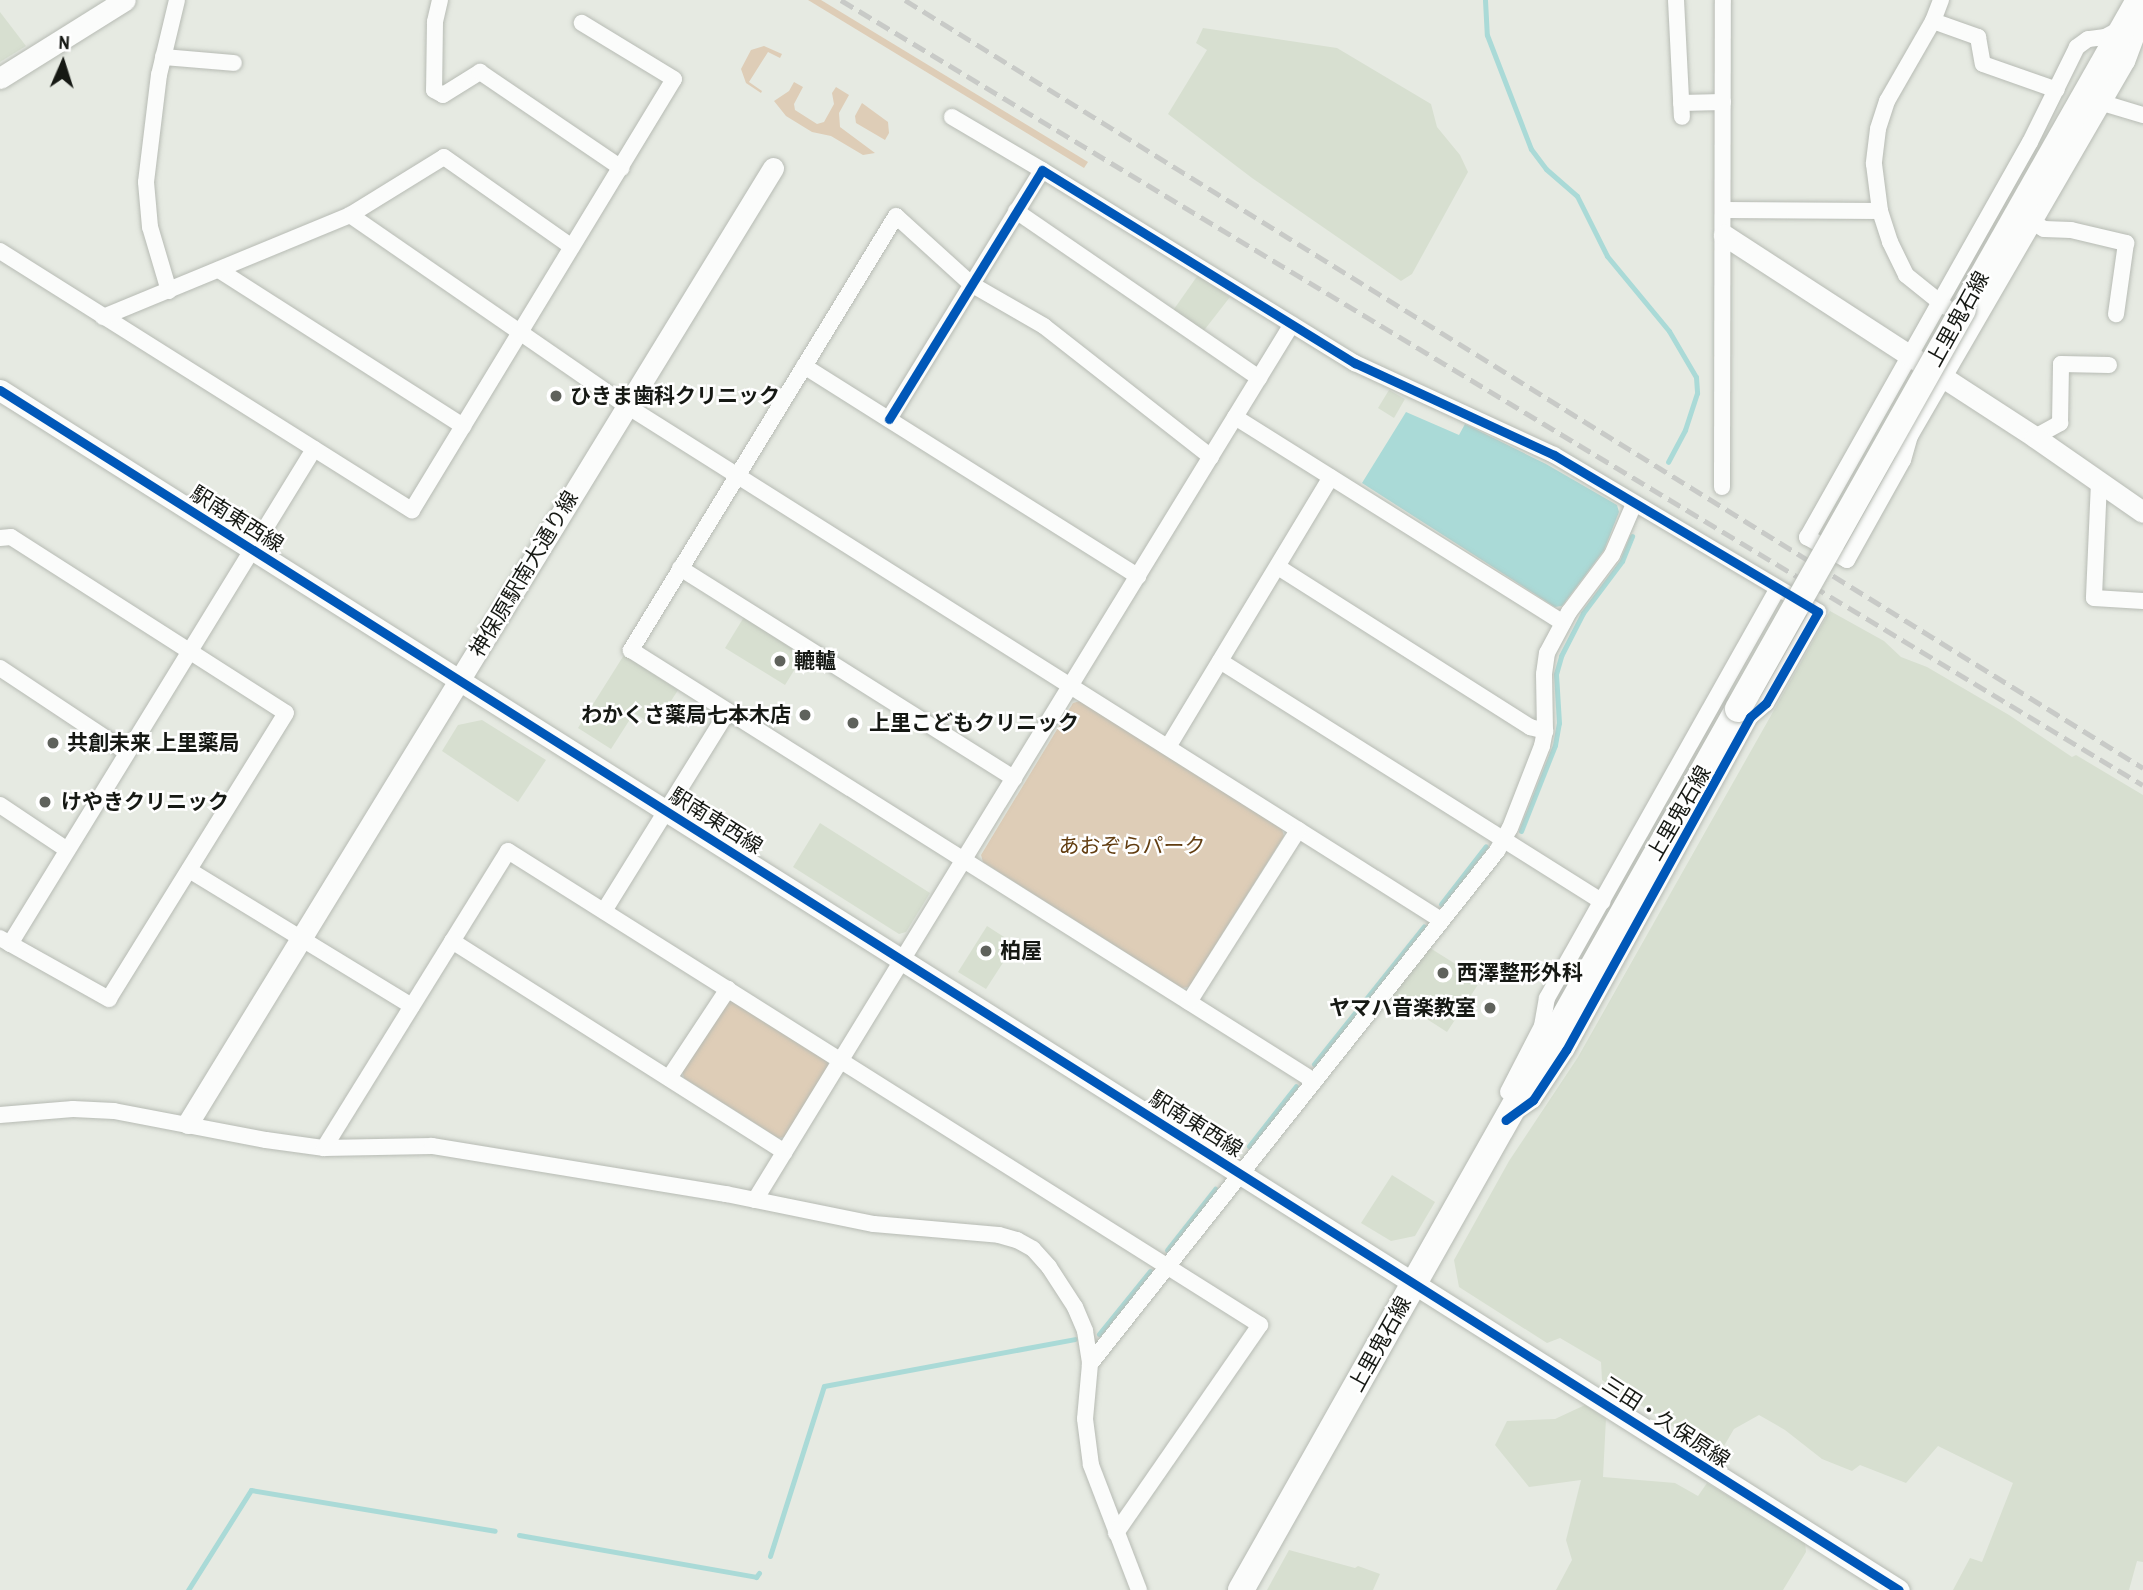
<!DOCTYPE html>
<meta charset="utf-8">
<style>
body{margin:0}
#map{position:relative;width:2143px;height:1590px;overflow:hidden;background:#e6eae2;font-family:"Archivo Narrow","Noto Sans JP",sans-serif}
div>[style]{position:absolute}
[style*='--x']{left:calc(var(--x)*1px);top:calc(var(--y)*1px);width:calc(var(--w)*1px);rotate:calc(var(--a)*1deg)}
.built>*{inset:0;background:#d7dfd0}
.green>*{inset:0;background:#decdb7}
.water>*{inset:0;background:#aadad7}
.stream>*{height:5px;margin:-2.5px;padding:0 2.5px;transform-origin:2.5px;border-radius:2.5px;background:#aadad7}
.roads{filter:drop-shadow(0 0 2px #b7bbb4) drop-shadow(0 0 2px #b7bbb4)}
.minor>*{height:16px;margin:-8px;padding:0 8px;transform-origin:8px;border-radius:8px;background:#fbfcfb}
.tertiary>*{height:21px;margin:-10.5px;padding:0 10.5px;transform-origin:10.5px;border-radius:10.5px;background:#fbfcfb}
.primary>*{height:26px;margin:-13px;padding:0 13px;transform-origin:13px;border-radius:13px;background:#fbfcfb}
.rail>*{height:5px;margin-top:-2.5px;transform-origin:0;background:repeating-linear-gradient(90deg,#c8cac7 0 14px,transparent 0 21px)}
.bridges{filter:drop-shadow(0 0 2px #b7bbb4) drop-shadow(0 0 2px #b7bbb4)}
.primary-bridge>*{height:26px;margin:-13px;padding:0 13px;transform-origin:13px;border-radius:13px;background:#fbfcfb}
.cycleway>*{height:9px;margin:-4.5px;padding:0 4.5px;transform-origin:4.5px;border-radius:4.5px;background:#0057b8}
.dots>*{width:19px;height:19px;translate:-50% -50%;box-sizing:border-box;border:4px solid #fff;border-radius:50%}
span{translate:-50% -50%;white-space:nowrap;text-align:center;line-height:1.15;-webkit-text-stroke:5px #fff;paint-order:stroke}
.street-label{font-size:21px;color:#161914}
.poi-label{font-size:21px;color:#161914;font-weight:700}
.left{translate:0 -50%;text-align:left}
.right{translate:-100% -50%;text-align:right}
.park-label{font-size:21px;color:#623d10}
.north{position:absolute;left:28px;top:28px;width:70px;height:70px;-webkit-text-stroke:5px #fff;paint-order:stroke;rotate:3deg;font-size:19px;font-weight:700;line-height:28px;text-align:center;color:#161914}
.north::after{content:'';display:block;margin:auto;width:24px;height:32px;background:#161914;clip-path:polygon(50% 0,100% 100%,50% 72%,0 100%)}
</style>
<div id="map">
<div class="built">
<div style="clip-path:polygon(0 12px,26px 46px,0 62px)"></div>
<div style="clip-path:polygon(1203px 28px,1337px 48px,1431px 104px,1437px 127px,1460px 155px,1468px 172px,1412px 274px,1401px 281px,1252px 178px,1168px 114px,1207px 50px,1196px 43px)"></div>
<div style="clip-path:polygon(1198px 275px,1230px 297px,1202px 333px,1172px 312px)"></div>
<div style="clip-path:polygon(1389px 390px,1405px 399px,1394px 418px,1378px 408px)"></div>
<div style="clip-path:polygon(1830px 611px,1884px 641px,1901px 657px,1927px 667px,2009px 715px,2072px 757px,2076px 755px,2143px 795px,2143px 1562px,2137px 1561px,2129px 1590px,1953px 1590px,1970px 1558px,1982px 1562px,2013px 1483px,1938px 1446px,1906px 1483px,1860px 1465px,1852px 1471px,1822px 1459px,1785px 1430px,1759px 1415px,1734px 1429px,1718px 1456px,1602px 1380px,1601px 1362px,1560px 1338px,1547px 1343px,1459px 1287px,1454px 1260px,1509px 1161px,1578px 1057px)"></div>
<div style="clip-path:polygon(744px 617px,803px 656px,785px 685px,725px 648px)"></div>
<div style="clip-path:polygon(624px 655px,678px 690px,655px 726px,634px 713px,611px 749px,578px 728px)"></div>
<div style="clip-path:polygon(482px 720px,546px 760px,518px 802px,442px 751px,458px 725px)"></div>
<div style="clip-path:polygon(820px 823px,930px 893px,906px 932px,899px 934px,793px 867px)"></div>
<div style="clip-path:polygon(987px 926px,1015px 944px,986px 989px,958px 972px)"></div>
<div style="clip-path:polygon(1430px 948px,1481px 980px,1447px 1032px,1391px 996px)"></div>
<div style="clip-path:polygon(1392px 1175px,1435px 1202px,1415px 1236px,1391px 1241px,1361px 1223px)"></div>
<div style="clip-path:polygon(1585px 1405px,1606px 1418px,1603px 1477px,1675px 1483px,1698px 1496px,1707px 1483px,1805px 1543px,1806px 1552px,1783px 1590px,1556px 1590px,1572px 1560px,1566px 1540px,1581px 1480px,1529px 1487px,1495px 1445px,1507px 1421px,1555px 1419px)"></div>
<div style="clip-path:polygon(1289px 1550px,1355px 1568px,1358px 1566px,1380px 1574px,1373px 1590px,1267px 1590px)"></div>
</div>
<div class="green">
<div style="clip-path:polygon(808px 0,821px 0,1088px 162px,1084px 168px)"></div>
<div style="clip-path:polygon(764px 46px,782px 54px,780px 58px,768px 52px,749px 82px,762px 91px,761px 93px,746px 83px,741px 69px,751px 50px)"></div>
<div style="clip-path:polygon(794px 82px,803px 87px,794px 104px,795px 110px,817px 124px,824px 122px,834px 104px,832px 93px,836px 87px,849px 95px,839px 113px,840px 127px,875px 153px,863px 155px,831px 136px,812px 132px,786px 116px,774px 101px,789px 91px)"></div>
<div style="clip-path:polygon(862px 103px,888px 122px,889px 133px,885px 140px,856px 123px,855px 116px)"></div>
<div style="clip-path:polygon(1080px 701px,1282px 829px,1284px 836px,1189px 987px,1182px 988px,983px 862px,981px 855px,1073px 703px)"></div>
<div style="clip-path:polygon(733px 1000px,827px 1059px,829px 1067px,786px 1137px,778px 1138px,684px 1078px,682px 1070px,725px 1002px)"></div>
</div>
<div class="water">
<div style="clip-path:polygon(1406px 412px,1459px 435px,1465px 424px,1546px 464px,1617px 505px,1619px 512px,1604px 550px,1562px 606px,1555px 607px,1362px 483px)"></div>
</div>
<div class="stream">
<div style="--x:1485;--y:0;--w:35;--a:87"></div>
<div style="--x:1487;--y:35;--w:122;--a:68.9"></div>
<div style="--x:1531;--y:149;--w:25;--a:53"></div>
<div style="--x:1546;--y:169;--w:41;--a:41.1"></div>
<div style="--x:1577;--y:196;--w:67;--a:63.4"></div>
<div style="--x:1607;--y:256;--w:97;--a:50.4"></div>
<div style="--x:1669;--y:331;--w:53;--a:59.6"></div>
<div style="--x:1696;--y:377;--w:16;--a:86"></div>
<div style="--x:1697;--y:393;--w:39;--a:108"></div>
<div style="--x:1685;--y:430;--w:36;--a:118"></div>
<div style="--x:1521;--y:831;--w:92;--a:-68.4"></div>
<div style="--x:1555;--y:745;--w:22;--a:-80"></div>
<div style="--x:1559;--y:723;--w:49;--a:-93.5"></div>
<div style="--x:1556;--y:674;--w:19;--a:-74"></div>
<div style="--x:1561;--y:656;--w:48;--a:-62.9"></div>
<div style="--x:1583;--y:613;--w:65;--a:-53.1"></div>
<div style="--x:1622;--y:561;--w:27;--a:-68"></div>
<div style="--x:1441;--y:904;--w:73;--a:-52.2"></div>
<div style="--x:1314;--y:1064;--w:176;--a:-51.4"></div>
<div style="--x:1249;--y:1146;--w:76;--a:-51.9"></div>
<div style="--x:1167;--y:1250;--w:78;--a:-51.8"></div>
<div style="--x:1099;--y:1334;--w:81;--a:-51"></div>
<div style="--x:519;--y:1535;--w:241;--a:10"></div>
<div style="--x:756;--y:1577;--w:5;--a:-53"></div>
<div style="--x:770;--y:1556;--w:178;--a:-72.4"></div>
<div style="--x:824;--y:1386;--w:255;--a:-10.6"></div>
<div style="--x:188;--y:1590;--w:118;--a:-57.8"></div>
<div style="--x:251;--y:1490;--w:247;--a:9.5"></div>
</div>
<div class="roads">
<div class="minor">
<div style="--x:440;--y:0;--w:23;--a:103"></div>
<div style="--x:435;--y:22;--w:68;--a:90.8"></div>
<div style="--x:434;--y:90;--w:10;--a:29"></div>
<div style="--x:443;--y:95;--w:44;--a:-31.9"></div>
<div style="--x:480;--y:72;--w:171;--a:34.2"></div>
<div style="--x:1676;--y:0;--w:117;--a:87.1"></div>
<div style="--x:1941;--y:0;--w:22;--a:111"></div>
<div style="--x:1933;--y:21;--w:92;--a:119.9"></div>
<div style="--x:1887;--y:101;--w:29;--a:108"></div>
<div style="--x:1878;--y:129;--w:35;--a:97"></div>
<div style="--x:1874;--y:164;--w:47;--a:82.7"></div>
<div style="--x:1880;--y:211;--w:33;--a:72"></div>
<div style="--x:1890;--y:242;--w:37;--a:64"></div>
<div style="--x:1906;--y:275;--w:51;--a:38.7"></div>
<div style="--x:1933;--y:21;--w:48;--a:19.6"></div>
<div style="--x:1978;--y:37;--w:27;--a:80"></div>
<div style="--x:1983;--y:64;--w:78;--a:19.4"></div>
<div style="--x:2120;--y:29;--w:17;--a:152"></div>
<div style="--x:2105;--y:37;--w:17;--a:173"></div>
<div style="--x:2088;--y:39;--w:14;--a:144"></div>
<div style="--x:2077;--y:47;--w:106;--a:116.3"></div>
<div style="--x:2030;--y:142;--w:454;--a:119.4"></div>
<div style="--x:1807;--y:537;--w:46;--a:29.9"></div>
<div style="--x:1847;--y:560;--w:115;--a:-60.8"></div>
<div style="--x:1903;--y:460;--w:25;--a:-74"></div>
<div style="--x:1910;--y:436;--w:432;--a:-59.9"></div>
<div style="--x:2127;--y:62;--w:46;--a:-69.6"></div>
<div style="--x:163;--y:57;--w:71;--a:4.8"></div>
<div style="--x:1681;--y:103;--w:42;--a:-1.4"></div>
<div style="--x:2103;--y:103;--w:42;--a:16.7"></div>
<div style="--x:952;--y:117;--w:104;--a:30.5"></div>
<div style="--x:1723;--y:210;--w:157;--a:0.4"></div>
<div style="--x:1016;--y:211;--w:295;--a:34.5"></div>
<div style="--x:350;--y:215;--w:336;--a:34.6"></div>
<div style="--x:627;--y:406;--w:963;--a:32.27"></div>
<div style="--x:2032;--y:222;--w:14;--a:30"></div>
<div style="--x:2044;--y:229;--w:27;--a:2"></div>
<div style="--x:2071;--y:230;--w:57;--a:13.3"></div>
<div style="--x:2126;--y:243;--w:72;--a:98"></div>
<div style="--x:0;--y:251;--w:487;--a:32.2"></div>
<div style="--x:412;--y:510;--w:504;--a:-58.71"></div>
<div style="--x:674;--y:79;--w:108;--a:-148.7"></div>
<div style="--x:219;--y:270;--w:290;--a:32.6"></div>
<div style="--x:169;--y:291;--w:67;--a:-106.5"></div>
<div style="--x:150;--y:227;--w:45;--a:-95.1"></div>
<div style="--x:146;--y:182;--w:108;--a:-83.1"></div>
<div style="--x:159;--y:75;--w:77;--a:-76.5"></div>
<div style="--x:103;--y:317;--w:267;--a:-22.4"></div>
<div style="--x:350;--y:215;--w:110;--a:-31.7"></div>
<div style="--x:444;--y:157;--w:156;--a:35.1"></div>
<div style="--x:804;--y:366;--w:395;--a:32.2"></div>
<div style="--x:1235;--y:417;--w:387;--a:32.1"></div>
<div style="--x:889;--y:419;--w:292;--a:-58.4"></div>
<div style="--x:1042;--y:170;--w:368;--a:31.7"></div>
<div style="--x:1355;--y:363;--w:219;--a:24.8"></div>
<div style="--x:1554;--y:455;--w:307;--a:30.7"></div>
<div style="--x:1818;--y:612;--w:105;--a:119.7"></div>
<div style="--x:1766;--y:703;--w:21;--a:139"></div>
<div style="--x:1750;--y:717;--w:380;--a:118.9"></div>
<div style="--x:1566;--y:1050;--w:60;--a:123.4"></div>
<div style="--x:1533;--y:1100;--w:21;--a:145"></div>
<div style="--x:2035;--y:437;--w:29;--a:-29"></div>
<div style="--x:2060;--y:423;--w:59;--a:-89"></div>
<div style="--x:2061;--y:364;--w:48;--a:1.2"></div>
<div style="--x:1211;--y:457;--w:212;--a:-141.9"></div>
<div style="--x:1044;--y:326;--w:84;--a:-150.1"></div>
<div style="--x:971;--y:284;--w:101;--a:-137.8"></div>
<div style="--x:896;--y:216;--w:509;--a:121.41"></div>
<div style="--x:631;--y:650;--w:808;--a:32.25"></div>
<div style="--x:2099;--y:482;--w:116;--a:92.5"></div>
<div style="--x:2094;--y:598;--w:49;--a:3.5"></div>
<div style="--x:1722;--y:487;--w:487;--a:-89.9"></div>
<div style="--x:0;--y:538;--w:11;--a:-5"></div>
<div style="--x:11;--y:537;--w:326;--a:32.6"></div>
<div style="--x:286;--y:713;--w:336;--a:121.8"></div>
<div style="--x:109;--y:999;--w:125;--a:-150.8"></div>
<div style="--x:1278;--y:567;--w:299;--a:32.4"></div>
<div style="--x:1530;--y:727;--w:16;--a:15"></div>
<div style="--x:680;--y:568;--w:395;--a:32.2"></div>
<div style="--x:1220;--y:661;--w:452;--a:32.2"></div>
<div style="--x:0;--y:668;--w:150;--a:33.6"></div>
<div style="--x:1168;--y:747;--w:315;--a:-58.9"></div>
<div style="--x:0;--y:805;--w:79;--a:33.7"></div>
<div style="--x:189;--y:870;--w:261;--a:31.4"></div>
<div style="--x:604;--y:911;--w:235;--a:-58.2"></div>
<div style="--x:452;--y:941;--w:394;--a:32.4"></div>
<div style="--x:10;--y:944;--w:581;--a:-58.44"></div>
<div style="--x:1189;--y:1002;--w:204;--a:-57.6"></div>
<div style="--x:669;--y:1078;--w:107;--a:-56.5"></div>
<div style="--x:1508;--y:1092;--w:74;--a:-62.7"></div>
<div style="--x:1542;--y:1026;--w:28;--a:-80"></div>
<div style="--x:1547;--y:998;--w:469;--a:-60.6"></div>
<div style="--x:0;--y:1115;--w:73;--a:-4.7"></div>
<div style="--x:73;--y:1109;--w:41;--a:2.8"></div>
<div style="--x:114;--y:1111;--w:155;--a:10.8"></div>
<div style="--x:266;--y:1140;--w:59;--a:7.9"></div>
<div style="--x:324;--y:1148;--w:108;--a:-1.1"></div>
<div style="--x:432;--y:1146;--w:298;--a:9.3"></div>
<div style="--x:726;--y:1194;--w:151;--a:11.5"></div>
<div style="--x:874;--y:1224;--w:125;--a:5"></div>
<div style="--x:999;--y:1235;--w:19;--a:16"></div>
<div style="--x:1017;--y:1240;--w:18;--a:29"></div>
<div style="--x:1033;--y:1249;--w:24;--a:48"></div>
<div style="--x:1049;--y:1267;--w:48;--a:57"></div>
<div style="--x:1075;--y:1307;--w:26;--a:67"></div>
<div style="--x:1085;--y:1331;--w:33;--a:81"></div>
<div style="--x:1090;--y:1364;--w:55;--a:95.2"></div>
<div style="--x:1085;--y:1419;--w:46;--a:82.6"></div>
<div style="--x:1091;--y:1465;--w:134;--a:69"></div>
<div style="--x:324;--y:1148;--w:349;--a:-58.2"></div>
<div style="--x:508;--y:851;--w:889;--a:32.22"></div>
<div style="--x:1260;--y:1325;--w:253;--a:124.7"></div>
<div style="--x:755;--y:1200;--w:1027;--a:-58.49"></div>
<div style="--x:1090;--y:1364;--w:655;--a:-51.57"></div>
<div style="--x:1497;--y:851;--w:26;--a:-61"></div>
<div style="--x:1510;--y:828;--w:88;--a:-68.7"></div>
<div style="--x:1542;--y:746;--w:15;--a:-79"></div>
<div style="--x:1545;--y:731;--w:57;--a:-91"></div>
<div style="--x:1544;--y:674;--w:21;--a:-82"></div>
<div style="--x:1547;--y:653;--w:47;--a:-61.8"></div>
<div style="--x:1569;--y:612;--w:71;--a:-53"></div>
<div style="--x:1612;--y:555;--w:56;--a:-66.7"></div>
</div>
<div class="tertiary">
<div style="--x:0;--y:78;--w:147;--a:-32"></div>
<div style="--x:1724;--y:235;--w:371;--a:33"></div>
<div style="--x:2035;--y:437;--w:131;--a:34.8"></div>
<div style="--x:0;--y:390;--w:2246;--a:32.29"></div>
<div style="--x:188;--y:1123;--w:1120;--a:-58.51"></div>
</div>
<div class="primary">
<div style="--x:1963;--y:310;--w:356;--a:-60.4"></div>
<div style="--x:1241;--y:1590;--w:1012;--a:-60.57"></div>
</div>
</div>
<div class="rail">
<div style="--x:841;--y:0;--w:1520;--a:31.09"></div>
<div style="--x:905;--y:0;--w:1457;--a:31.81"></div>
</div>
<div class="bridges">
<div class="primary-bridge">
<div style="--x:1738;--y:709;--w:458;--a:-60.6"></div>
</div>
</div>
<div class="cycleway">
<div style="--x:0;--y:390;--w:2246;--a:32.29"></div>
<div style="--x:889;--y:419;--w:292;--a:-58.4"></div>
<div style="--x:1042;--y:170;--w:368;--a:31.7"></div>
<div style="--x:1355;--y:363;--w:219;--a:24.8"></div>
<div style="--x:1554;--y:455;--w:307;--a:30.7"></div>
<div style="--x:1818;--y:612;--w:105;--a:119.7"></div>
<div style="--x:1766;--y:703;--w:21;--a:139"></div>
<div style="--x:1750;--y:717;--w:380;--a:118.9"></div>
<div style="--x:1566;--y:1050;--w:60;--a:123.4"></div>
<div style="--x:1533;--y:1100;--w:34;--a:144"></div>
</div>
<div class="dots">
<div style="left:556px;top:396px;background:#5f625c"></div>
<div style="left:780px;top:661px;background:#5f625c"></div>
<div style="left:805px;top:715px;background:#5f625c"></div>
<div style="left:853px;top:723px;background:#5f625c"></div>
<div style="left:53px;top:743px;background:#5f625c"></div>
<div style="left:45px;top:802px;background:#5f625c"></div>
<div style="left:986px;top:951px;background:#5f625c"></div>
<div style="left:1443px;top:973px;background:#5f625c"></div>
<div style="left:1490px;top:1008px;background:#5f625c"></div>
</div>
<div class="street-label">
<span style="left:1958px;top:319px;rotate:-61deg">上里鬼石線</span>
<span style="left:237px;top:519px;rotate:32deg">駅南東西線</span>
<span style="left:524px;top:574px;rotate:-59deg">神保原駅南大通り線</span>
<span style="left:1679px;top:813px;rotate:-60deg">上里鬼石線</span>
<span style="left:716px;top:821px;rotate:32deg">駅南東西線</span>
<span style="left:1196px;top:1124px;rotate:32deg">駅南東西線</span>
<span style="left:1380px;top:1344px;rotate:-61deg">上里鬼石線</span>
<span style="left:1666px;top:1422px;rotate:33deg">三田・久保原線</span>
</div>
<div class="poi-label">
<span class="left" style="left:570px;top:396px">ひきま歯科クリニック</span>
<span class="left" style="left:794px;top:661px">轆轤</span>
<span class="right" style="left:791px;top:715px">わかくさ薬局七本木店</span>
<span class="left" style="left:869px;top:723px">上里こどもクリニック</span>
<span class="left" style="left:67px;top:743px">共創未来 上里薬局</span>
<span class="left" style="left:61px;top:802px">けやきクリニック</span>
<span class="left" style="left:1000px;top:951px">柏屋</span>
<span class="left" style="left:1457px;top:973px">西澤整形外科</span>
<span class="right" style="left:1476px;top:1008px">ヤマハ音楽教室</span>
</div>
<div class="park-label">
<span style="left:1132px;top:846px">あおぞらパーク</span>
</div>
<div class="north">N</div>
</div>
